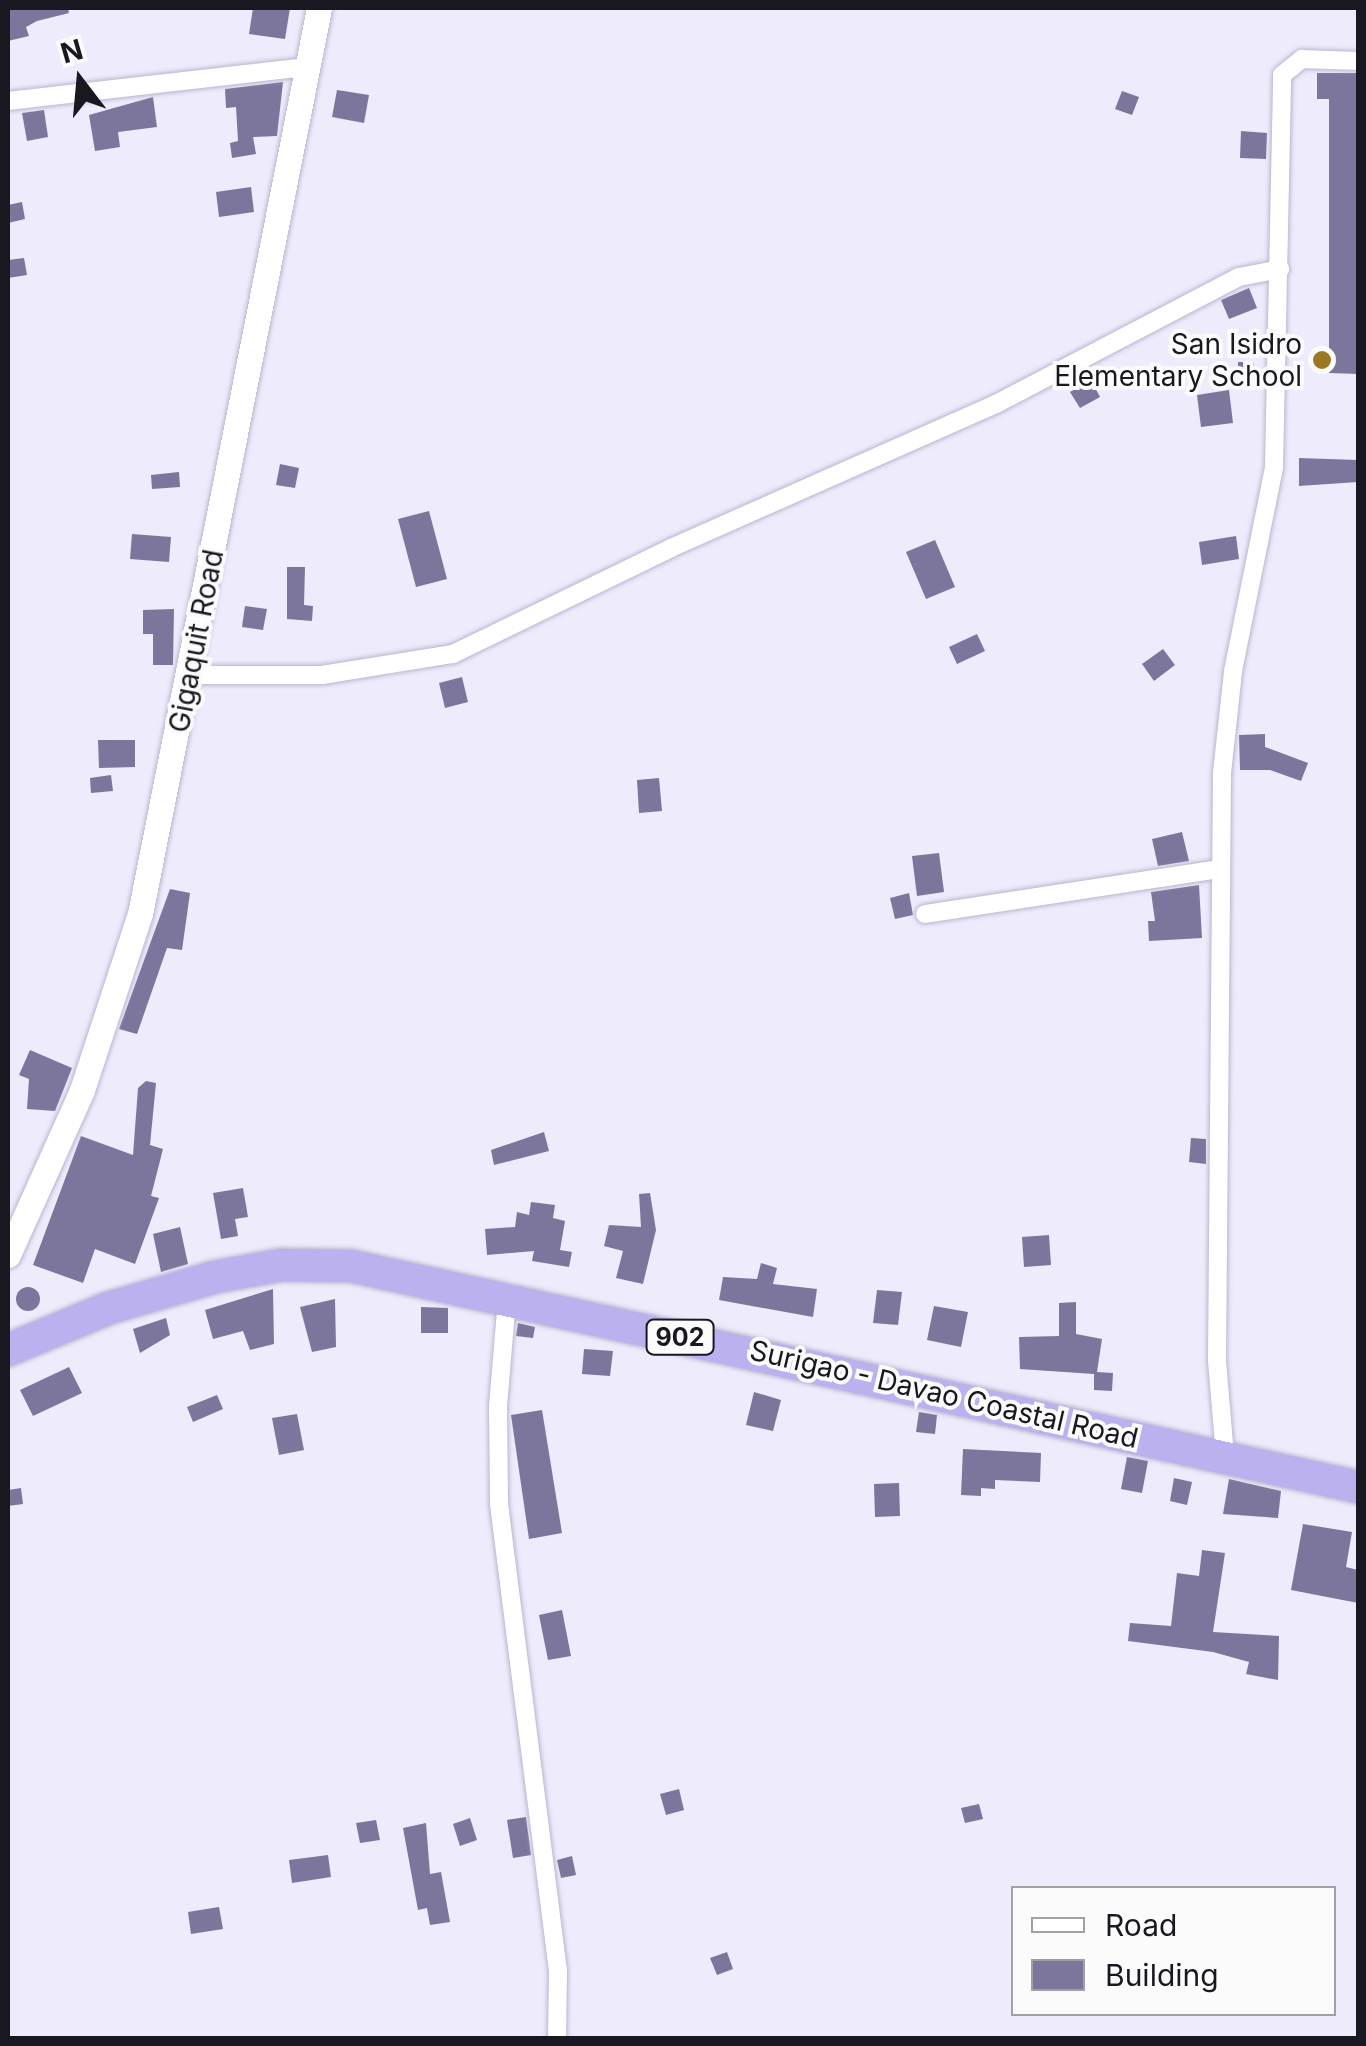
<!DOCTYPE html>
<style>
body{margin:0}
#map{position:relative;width:1366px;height:2046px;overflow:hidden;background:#edebfc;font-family:Inter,sans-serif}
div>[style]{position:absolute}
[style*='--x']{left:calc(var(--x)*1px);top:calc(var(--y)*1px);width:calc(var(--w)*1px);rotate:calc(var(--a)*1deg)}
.building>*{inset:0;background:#7c769c}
.round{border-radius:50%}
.roads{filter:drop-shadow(0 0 2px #b8b5cf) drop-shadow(0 0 2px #b8b5cf)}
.street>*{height:18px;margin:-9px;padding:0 9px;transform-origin:9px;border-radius:9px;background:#fff}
.secondary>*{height:25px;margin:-12.5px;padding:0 12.5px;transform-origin:12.5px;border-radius:12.5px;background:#fff}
.highway>*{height:32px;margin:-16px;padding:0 16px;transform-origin:16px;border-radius:16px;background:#bbb1ef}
.dots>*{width:28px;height:28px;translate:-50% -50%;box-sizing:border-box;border:5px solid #fbfbfb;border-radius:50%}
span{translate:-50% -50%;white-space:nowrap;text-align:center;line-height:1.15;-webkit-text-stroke:8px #fbfbfb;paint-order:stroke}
.shield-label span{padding:2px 8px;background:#fbfbfb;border:2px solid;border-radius:8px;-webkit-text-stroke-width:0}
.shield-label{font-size:25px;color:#191821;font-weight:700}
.poi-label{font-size:28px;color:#191821}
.right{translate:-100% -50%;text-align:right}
.street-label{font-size:28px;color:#191821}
.frame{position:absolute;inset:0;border:10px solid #191821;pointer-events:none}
.legend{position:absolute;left:1011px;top:1886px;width:325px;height:130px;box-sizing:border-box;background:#fbfbfb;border:2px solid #a1a0a4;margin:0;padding:12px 18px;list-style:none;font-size:30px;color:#191821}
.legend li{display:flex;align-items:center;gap:20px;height:50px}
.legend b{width:50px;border:2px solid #a1a0a4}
.north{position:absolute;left:30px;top:30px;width:100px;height:100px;-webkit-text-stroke:8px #fbfbfb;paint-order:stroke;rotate:344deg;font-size:28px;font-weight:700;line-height:40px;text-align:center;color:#191821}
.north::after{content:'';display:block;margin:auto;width:35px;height:45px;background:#191821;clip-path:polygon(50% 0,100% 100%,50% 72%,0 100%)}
</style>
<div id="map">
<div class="building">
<div style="clip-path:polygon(8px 8px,68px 8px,69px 13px,37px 21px,26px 27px,29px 36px,8px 41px)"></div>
<div style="clip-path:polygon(253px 8px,290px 8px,285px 39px,249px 34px)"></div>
<div style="clip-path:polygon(1317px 73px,1358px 73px,1358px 374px,1329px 373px,1329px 99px,1317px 99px)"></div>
<div style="clip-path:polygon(283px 82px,277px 136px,253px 137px,256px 154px,232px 158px,230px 143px,238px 141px,236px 107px,226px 108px,225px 89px)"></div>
<div style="clip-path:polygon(337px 90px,369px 95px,364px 123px,332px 117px)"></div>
<div style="clip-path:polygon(1122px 91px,1139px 97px,1132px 115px,1115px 109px)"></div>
<div style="clip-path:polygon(153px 97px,157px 127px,118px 132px,120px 147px,95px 151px,89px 115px)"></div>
<div style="clip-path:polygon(44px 110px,48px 137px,27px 141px,22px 113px)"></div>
<div style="clip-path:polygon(1241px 131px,1267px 133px,1266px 159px,1240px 158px)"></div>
<div style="clip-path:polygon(251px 187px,254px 212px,219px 217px,216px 192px)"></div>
<div style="clip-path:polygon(22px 202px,25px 219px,8px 223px,8px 205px)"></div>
<div style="clip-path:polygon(24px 258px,27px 275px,8px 278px,8px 260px)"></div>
<div style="clip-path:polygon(1249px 288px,1257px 308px,1229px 319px,1221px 300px)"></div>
<div style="clip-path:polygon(1238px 362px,1254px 362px,1254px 381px,1238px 381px)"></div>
<div style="clip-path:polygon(1091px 380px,1100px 397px,1080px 408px,1070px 392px)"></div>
<div style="clip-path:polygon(1229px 390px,1233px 423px,1201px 427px,1197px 395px)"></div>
<div style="clip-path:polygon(1299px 458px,1358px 460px,1358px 482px,1299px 486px)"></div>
<div style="clip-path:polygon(280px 464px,299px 468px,295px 488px,276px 485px)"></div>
<div style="clip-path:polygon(179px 472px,180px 487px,152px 489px,151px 475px)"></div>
<div style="clip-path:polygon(429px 511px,447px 579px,416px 587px,398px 519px)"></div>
<div style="clip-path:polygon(132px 534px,171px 537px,169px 562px,130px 559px)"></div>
<div style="clip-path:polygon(1236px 536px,1239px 559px,1202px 565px,1199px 542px)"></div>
<div style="clip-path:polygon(935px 540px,955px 587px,926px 599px,906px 552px)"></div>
<div style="clip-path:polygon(287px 567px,305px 567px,304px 605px,313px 606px,312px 621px,287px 619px)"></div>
<div style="clip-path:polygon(245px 606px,267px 609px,263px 630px,242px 627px)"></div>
<div style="clip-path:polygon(174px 609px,173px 665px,153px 665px,153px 634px,143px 634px,143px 610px)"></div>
<div style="clip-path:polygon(977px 634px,985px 651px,957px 664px,949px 647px)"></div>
<div style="clip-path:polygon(1163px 649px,1175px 665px,1154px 681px,1142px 664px)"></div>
<div style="clip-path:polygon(462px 677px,468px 702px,445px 708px,439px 683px)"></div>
<div style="clip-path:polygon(1265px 734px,1265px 747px,1308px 763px,1301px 781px,1270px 770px,1240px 770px,1239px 735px)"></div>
<div style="clip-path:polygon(98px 740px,135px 740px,135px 767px,99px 768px)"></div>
<div style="clip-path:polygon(111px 775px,113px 791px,91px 793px,90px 778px)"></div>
<div style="clip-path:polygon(659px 778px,662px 811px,639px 813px,637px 780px)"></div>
<div style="clip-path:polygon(1182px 832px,1189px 861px,1158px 866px,1152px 839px)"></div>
<div style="clip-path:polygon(939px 853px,944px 892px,917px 896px,912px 856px)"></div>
<div style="clip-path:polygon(1199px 885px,1202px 938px,1149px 941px,1148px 921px,1155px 921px,1151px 892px)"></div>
<div style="clip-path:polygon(170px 889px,190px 893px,182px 950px,167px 948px,137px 1034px,119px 1029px)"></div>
<div style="clip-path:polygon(909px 893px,913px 915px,895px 919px,890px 898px)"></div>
<div style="clip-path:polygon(30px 1050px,72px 1068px,55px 1111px,27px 1109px,29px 1079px,19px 1075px)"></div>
<div style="clip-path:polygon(146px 1081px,156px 1083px,150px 1145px,163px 1149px,151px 1196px,159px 1198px,135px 1264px,95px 1249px,83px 1283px,33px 1265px,81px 1136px,133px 1155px,138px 1088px)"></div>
<div style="clip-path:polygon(544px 1132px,549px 1151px,494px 1165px,491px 1150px)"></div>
<div style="clip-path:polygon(1191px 1138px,1206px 1139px,1206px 1164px,1189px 1162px)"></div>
<div style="clip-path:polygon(243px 1188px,248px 1217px,235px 1219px,238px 1236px,221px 1239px,213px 1193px)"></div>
<div style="clip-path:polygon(650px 1193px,656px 1230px,643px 1284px,616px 1278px,623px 1251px,604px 1246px,609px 1225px,641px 1227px,639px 1194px)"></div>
<div style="clip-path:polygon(531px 1202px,555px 1205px,553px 1218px,565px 1221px,560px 1250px,572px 1252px,569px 1267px,532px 1261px,534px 1251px,487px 1255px,485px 1229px,515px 1227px,517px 1212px,529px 1215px)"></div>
<div style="clip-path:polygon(180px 1227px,188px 1264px,161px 1272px,153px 1234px)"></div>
<div style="clip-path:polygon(1049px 1235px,1051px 1265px,1024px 1267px,1022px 1237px)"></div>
<div style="clip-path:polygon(761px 1263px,777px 1268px,773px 1284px,817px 1289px,813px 1317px,719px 1300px,723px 1277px,757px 1279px)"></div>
<div class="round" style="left:16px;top:1287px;width:24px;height:24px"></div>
<div style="clip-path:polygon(273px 1289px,274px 1344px,250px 1350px,243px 1331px,213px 1339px,205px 1310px)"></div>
<div style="clip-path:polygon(877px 1290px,902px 1292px,898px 1325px,873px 1323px)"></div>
<div style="clip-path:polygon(335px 1299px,336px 1347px,312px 1352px,300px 1307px)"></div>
<div style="clip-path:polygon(1076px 1302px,1076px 1334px,1102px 1339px,1097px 1372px,1113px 1373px,1112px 1391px,1094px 1390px,1094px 1374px,1020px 1369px,1019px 1337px,1059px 1336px,1059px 1303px)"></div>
<div style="clip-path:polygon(934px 1306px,968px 1312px,961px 1347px,927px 1340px)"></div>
<div style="clip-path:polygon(421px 1307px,448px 1308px,448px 1333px,421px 1333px)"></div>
<div style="clip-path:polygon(166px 1318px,170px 1335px,140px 1353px,133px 1329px)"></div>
<div style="clip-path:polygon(518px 1323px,535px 1327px,533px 1338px,516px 1336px)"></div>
<div style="clip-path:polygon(584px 1349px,613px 1351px,610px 1376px,582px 1374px)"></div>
<div style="clip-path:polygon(69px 1367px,82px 1393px,33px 1416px,20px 1390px)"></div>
<div style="clip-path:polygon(754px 1392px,781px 1400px,773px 1431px,746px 1425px)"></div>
<div style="clip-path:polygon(217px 1395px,223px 1409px,193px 1422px,187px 1407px)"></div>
<div style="clip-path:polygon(542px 1410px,562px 1533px,529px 1539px,511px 1415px)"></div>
<div style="clip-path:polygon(919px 1412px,937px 1415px,935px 1434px,916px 1432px)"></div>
<div style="clip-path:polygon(297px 1414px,304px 1450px,279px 1455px,272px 1418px)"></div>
<div style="clip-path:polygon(963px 1449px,1041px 1453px,1040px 1482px,995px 1480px,995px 1489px,981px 1488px,981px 1496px,961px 1495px)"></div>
<div style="clip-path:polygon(1127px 1457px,1148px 1461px,1142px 1493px,1121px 1489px)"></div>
<div style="clip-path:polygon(1174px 1478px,1192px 1482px,1187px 1505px,1170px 1501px)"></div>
<div style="clip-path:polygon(1229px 1479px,1281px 1491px,1278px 1518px,1223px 1514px)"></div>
<div style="clip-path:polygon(899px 1483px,900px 1516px,875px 1517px,874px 1484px)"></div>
<div style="clip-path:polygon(21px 1488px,23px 1504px,8px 1506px,8px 1490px)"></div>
<div style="clip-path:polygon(1303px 1524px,1352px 1532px,1346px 1567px,1358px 1570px,1358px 1603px,1291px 1590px)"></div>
<div style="clip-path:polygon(1202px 1550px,1225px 1553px,1213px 1632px,1279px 1636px,1278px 1680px,1246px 1674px,1249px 1662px,1213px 1652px,1128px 1641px,1130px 1623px,1171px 1626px,1177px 1573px,1199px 1576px)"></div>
<div style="clip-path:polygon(562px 1610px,571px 1656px,548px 1660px,539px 1615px)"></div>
<div style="clip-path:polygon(679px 1789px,684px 1810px,666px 1815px,660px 1794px)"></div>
<div style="clip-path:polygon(979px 1804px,983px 1819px,965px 1823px,961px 1808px)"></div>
<div style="clip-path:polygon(526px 1817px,531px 1855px,513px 1858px,507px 1820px)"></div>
<div style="clip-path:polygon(470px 1818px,477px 1840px,460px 1846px,453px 1824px)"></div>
<div style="clip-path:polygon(376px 1820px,380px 1840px,360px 1843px,356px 1823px)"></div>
<div style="clip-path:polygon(426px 1823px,430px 1874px,441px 1872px,450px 1922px,430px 1925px,427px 1908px,418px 1910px,403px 1828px)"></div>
<div style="clip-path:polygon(328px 1855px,331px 1877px,292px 1883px,289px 1860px)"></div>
<div style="clip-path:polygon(572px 1856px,576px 1875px,561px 1878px,557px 1860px)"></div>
<div style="clip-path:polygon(219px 1907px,223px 1929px,191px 1934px,188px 1912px)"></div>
<div style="clip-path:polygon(727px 1952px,733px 1969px,717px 1975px,710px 1958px)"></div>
</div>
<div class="roads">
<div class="street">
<div style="--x:8;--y:101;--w:301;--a:-6.5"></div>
<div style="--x:191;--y:675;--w:131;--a:0"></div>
<div style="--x:322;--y:675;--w:133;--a:-9.1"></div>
<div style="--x:453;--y:654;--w:242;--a:-25.9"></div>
<div style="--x:671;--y:548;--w:355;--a:-23.9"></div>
<div style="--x:996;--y:404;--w:274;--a:-27.6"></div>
<div style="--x:1239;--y:277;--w:42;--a:-11"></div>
<div style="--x:925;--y:914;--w:296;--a:-8.7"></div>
<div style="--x:507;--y:1299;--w:107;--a:94.8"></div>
<div style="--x:498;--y:1406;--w:98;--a:89.4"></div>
<div style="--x:499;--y:1504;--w:470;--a:82.8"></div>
<div style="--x:558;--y:1970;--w:68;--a:90.8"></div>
<div style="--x:1225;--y:1456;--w:96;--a:-94.8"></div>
<div style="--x:1217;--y:1360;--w:587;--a:-89.51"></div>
<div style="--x:1222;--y:773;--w:103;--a:-83.8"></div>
<div style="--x:1233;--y:671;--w:208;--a:-78.6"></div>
<div style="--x:1274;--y:467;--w:392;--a:-88.8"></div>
<div style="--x:1282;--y:75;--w:26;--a:-39"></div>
<div style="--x:1302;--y:59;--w:56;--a:2"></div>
</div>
<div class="secondary">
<div style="--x:8;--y:1255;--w:181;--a:-65.8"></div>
<div style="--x:82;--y:1090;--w:185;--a:-71.8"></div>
<div style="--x:140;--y:914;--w:924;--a:-78.82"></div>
</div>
<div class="highway">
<div style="--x:8;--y:1350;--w:109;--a:-22.6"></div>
<div style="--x:109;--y:1308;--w:110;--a:-16.3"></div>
<div style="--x:215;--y:1277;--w:67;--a:-10.3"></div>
<div style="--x:281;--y:1265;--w:70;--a:0.8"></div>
<div style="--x:351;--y:1266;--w:1031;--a:12.38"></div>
</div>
</div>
<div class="dots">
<div style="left:1322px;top:360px;background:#9d7824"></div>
</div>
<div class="shield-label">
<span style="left:680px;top:1337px">902</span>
</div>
<div class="poi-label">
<span class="right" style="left:1302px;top:360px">San Isidro<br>Elementary School</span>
</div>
<div class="street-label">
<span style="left:196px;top:641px;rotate:-79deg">Gigaquit Road</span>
<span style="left:944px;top:1394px;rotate:13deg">Surigao - Davao Coastal Road</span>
</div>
<div class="frame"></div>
<ul class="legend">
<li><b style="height:12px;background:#fff"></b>Road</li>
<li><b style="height:28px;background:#7c769c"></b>Building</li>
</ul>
<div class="north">N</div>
</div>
